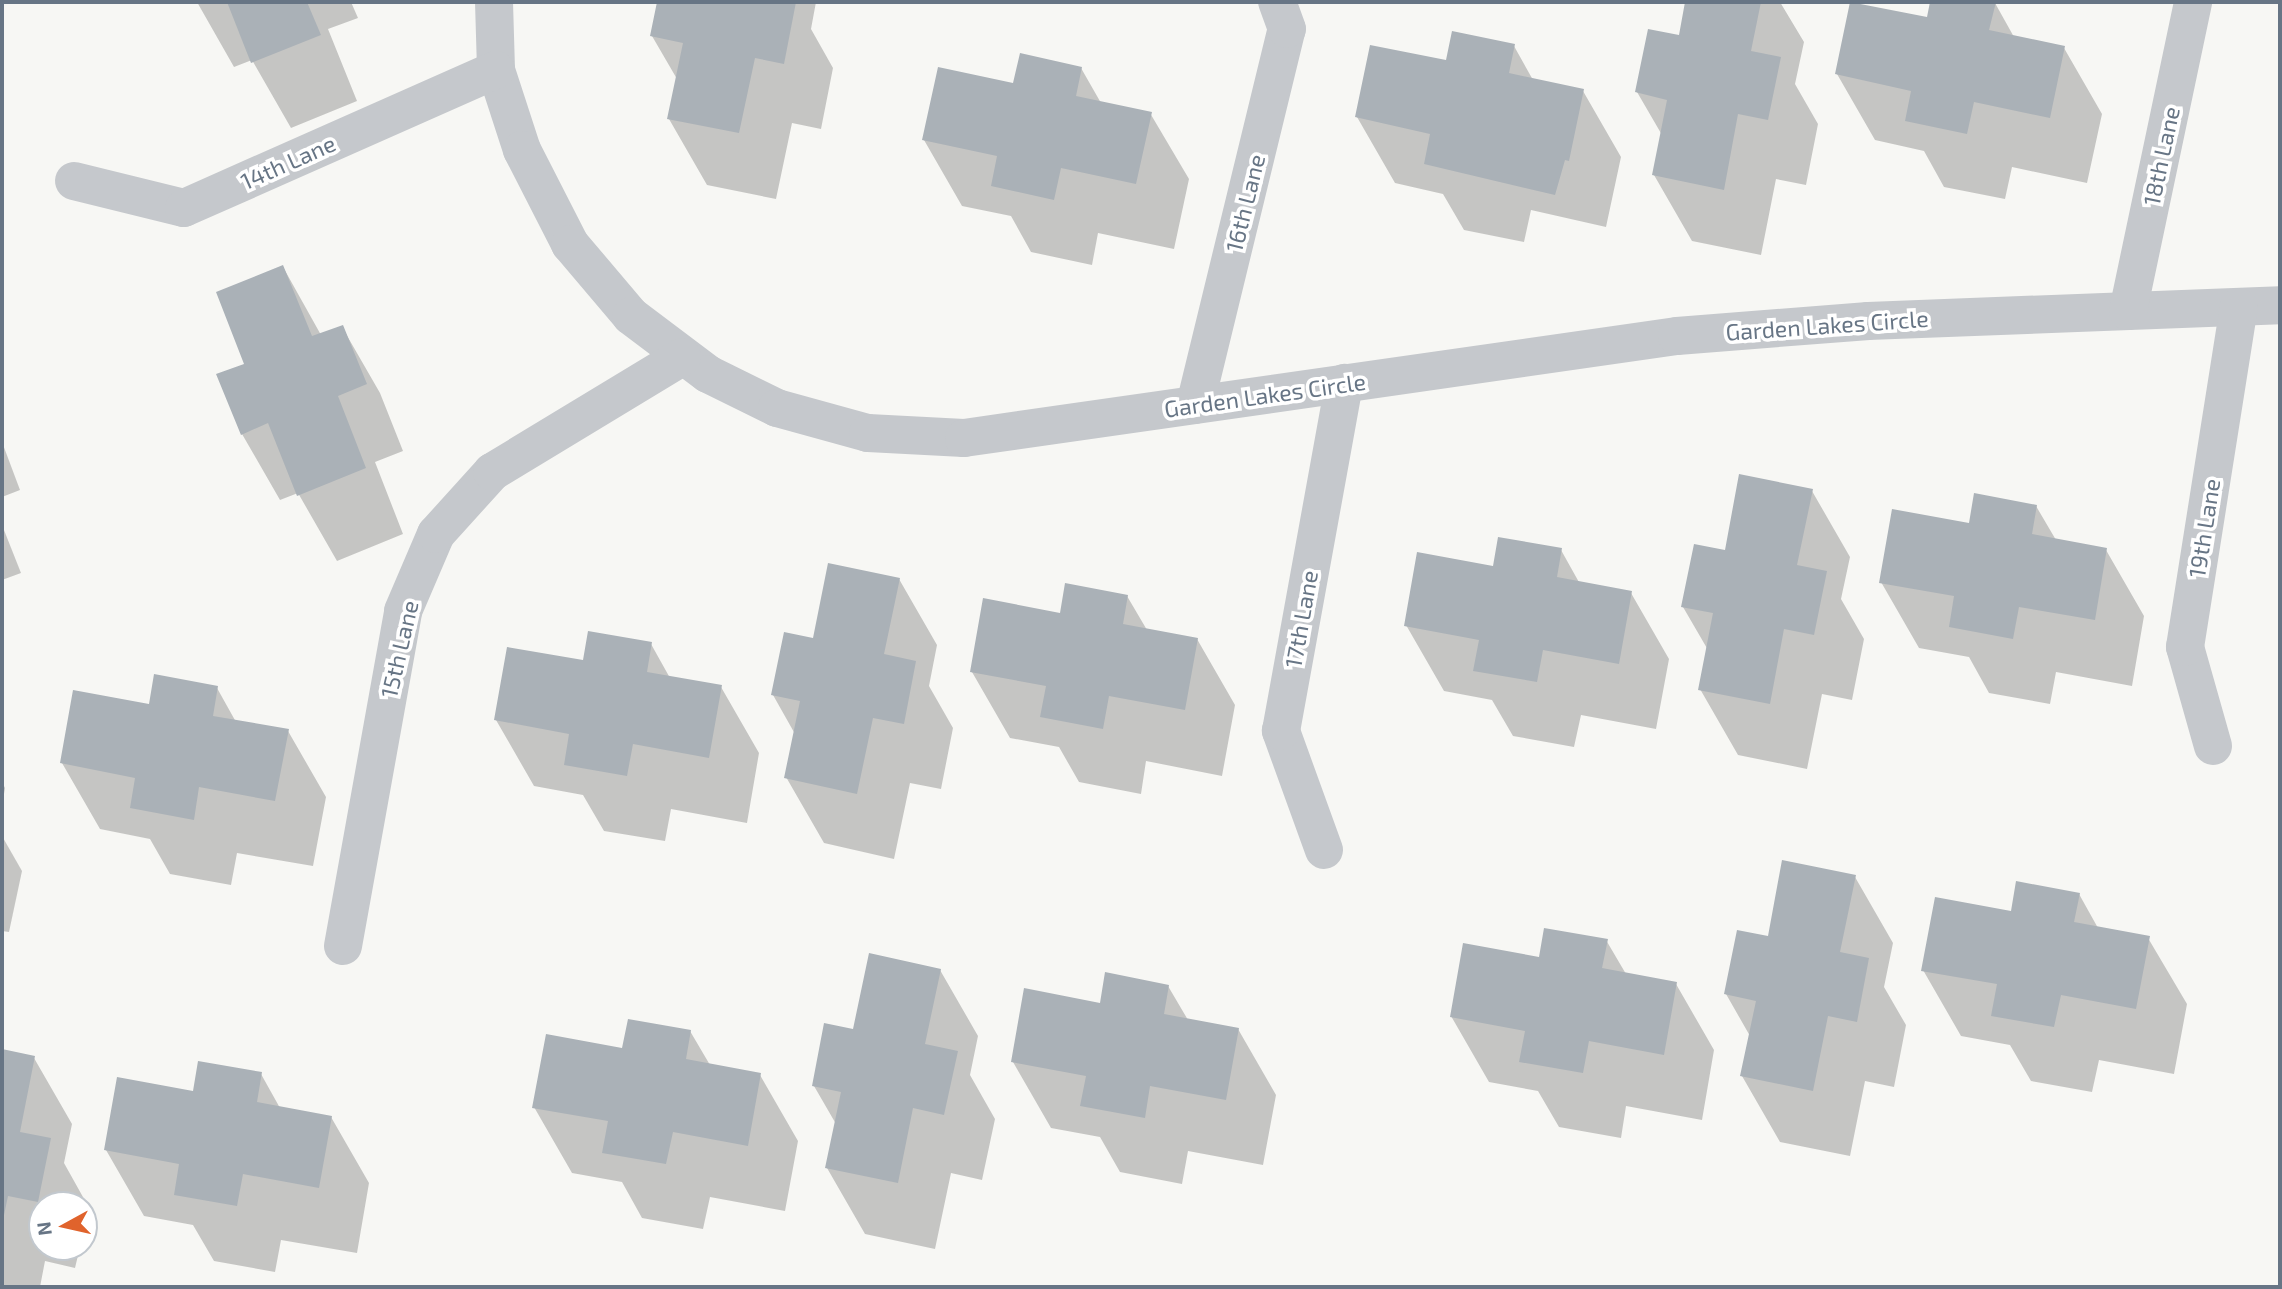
<!DOCTYPE html>
<style>
body{margin:0}
#map{position:relative;width:2282px;height:1289px;overflow:hidden;background:#f7f7f4;font-family:"Exo 2",sans-serif}
div>[style]{position:absolute}
[style*='--x']{left:calc(var(--x)*1px);top:calc(var(--y)*1px);width:calc(var(--w)*1px);rotate:calc(var(--a)*1deg)}
.shadow>*{inset:0;background:#0003}
.building>*{inset:0;background:#aab1b7}
.minor>*{height:38px;margin:-19px;padding:0 19px;transform-origin:19px;border-radius:19px;background:#c5c8cc}
span{translate:-50% -50%;white-space:nowrap;text-align:center;line-height:1.15;-webkit-text-stroke:7px #fff;paint-order:stroke}
.street-label{font-size:23px;color:#677585}
.frame{position:absolute;inset:0;border:4px solid #677585;pointer-events:none}
.north{position:absolute;left:28px;top:1191px;width:70px;height:70px;box-sizing:border-box;background:#fff;border:2px solid #c2c8ce;border-radius:50%;rotate:262deg;font-size:19px;font-weight:700;line-height:28px;text-align:center;color:#677585}
.north::after{content:'';display:block;margin:auto;width:24px;height:32px;background:#e0632c;clip-path:polygon(50% 0,100% 100%,50% 72%,0 100%)}
</style>
<div id="map">
<div class="shadow">
<div style="clip-path:polygon(197px 2px,351px 2px,358px 18px,328px 29px,357px 101px,291px 128px,252px 60px,234px 67px)"></div>
<div style="clip-path:polygon(659px 2px,816px 2px,811px 29px,833px 68px,821px 129px,792px 123px,776px 199px,707px 185px,669px 119px,677px 79px,652px 36px)"></div>
<div style="clip-path:polygon(1687px 2px,1780px 2px,1804px 42px,1795px 84px,1818px 124px,1806px 185px,1776px 179px,1761px 255px,1692px 241px,1654px 175px,1662px 135px,1637px 92px,1680px 37px)"></div>
<div style="clip-path:polygon(1932px 2px,1995px 3px,2014px 37px,2064px 48px,2102px 114px,2087px 183px,2012px 167px,2005px 199px,1944px 187px,1924px 151px,1875px 140px,1837px 74px,1928px 19px)"></div>
<div style="clip-path:polygon(1514px 46px,1533px 80px,1583px 91px,1621px 157px,1606px 227px,1531px 210px,1524px 242px,1464px 230px,1443px 194px,1395px 183px,1357px 117px,1447px 62px)"></div>
<div style="clip-path:polygon(1081px 68px,1101px 103px,1150px 113px,1189px 179px,1174px 249px,1098px 233px,1092px 265px,1031px 252px,1011px 216px,962px 206px,924px 140px,1015px 85px)"></div>
<div style="clip-path:polygon(283px 267px,321px 335px,342px 327px,380px 393px,403px 451px,375px 462px,403px 534px,337px 561px,298px 493px,280px 500px,242px 434px,246px 365px)"></div>
<div style="clip-path:polygon(2px 442px,20px 490px,2px 497px)"></div>
<div style="clip-path:polygon(1812px 491px,1850px 557px,1841px 599px,1864px 639px,1852px 700px,1822px 694px,1807px 769px,1738px 755px,1700px 689px,1708px 650px,1683px 607px,1726px 552px)"></div>
<div style="clip-path:polygon(2036px 506px,2056px 540px,2106px 550px,2144px 616px,2132px 686px,2056px 672px,2050px 704px,1989px 693px,1969px 657px,1919px 648px,1881px 582px,1970px 525px)"></div>
<div style="clip-path:polygon(2px 525px,21px 573px,2px 580px)"></div>
<div style="clip-path:polygon(1561px 550px,1580px 584px,1631px 593px,1669px 659px,1656px 729px,1581px 715px,1574px 747px,1513px 736px,1492px 700px,1444px 691px,1406px 625px,1495px 568px)"></div>
<div style="clip-path:polygon(899px 579px,937px 645px,929px 686px,953px 728px,941px 789px,910px 783px,894px 859px,824px 843px,786px 777px,795px 734px,773px 695px)"></div>
<div style="clip-path:polygon(1127px 596px,1147px 630px,1197px 639px,1235px 705px,1222px 776px,1146px 761px,1141px 794px,1079px 782px,1059px 747px,1010px 738px,972px 672px,1061px 615px)"></div>
<div style="clip-path:polygon(651px 644px,670px 678px,721px 687px,759px 753px,747px 823px,671px 809px,665px 841px,604px 831px,583px 795px,534px 786px,496px 720px,584px 662px)"></div>
<div style="clip-path:polygon(217px 688px,236px 722px,288px 731px,326px 797px,313px 866px,237px 853px,231px 885px,170px 874px,150px 839px,100px 829px,62px 763px)"></div>
<div style="clip-path:polygon(2px 782px,5px 788px,2px 806px)"></div>
<div style="clip-path:polygon(2px 836px,22px 871px,9px 932px,2px 931px)"></div>
<div style="clip-path:polygon(1855px 877px,1893px 943px,1884px 987px,1906px 1025px,1894px 1087px,1865px 1081px,1850px 1156px,1780px 1142px,1742px 1076px,1750px 1036px,1726px 994px,1769px 938px)"></div>
<div style="clip-path:polygon(2079px 894px,2098px 928px,2148px 938px,2187px 1004px,2174px 1074px,2099px 1060px,2092px 1092px,2031px 1081px,2010px 1045px,1961px 1036px,1923px 970px,2012px 913px)"></div>
<div style="clip-path:polygon(1606px 940px,1626px 974px,1676px 984px,1714px 1050px,1702px 1120px,1626px 1106px,1621px 1138px,1559px 1127px,1538px 1091px,1489px 1082px,1451px 1016px,1540px 959px)"></div>
<div style="clip-path:polygon(940px 970px,978px 1036px,970px 1075px,995px 1119px,982px 1180px,951px 1173px,935px 1249px,865px 1234px,827px 1168px,836px 1124px,814px 1086px,855px 1031px)"></div>
<div style="clip-path:polygon(1168px 986px,1188px 1020px,1238px 1029px,1276px 1095px,1263px 1165px,1188px 1151px,1182px 1184px,1120px 1172px,1100px 1137px,1051px 1128px,1013px 1062px,1102px 1005px)"></div>
<div style="clip-path:polygon(690px 1031px,710px 1065px,760px 1075px,798px 1141px,785px 1211px,710px 1197px,703px 1229px,642px 1218px,622px 1182px,572px 1173px,534px 1107px)"></div>
<div style="clip-path:polygon(2px 1051px,34px 1058px,72px 1124px,64px 1163px,88px 1206px,84px 1227px,84px 1205px,42px 1205px,42px 1247px,80px 1247px,75px 1268px,45px 1261px,40px 1287px,2px 1287px)"></div>
<div style="clip-path:polygon(261px 1074px,280px 1108px,331px 1117px,369px 1183px,357px 1253px,281px 1240px,275px 1272px,214px 1261px,193px 1225px,144px 1216px,106px 1150px,194px 1093px)"></div>
</div>
<div class="building">
<div style="clip-path:polygon(227px 2px,307px 2px,321px 35px,251px 63px)"></div>
<div style="clip-path:polygon(657px 2px,796px 2px,784px 64px,755px 58px,739px 133px,667px 119px,683px 43px,650px 36px)"></div>
<div style="clip-path:polygon(1685px 2px,1761px 2px,1751px 51px,1781px 57px,1768px 120px,1738px 114px,1724px 190px,1652px 175px,1667px 100px,1635px 92px,1648px 29px,1679px 35px)"></div>
<div style="clip-path:polygon(1850px 2px,1927px 17px,1930px 2px,1996px 2px,1989px 30px,2065px 46px,2050px 118px,1974px 102px,1967px 134px,1905px 121px,1911px 91px,1835px 74px)"></div>
<div style="clip-path:polygon(1452px 31px,1515px 44px,1509px 73px,1584px 89px,1569px 161px,1565px 160px,1555px 195px,1424px 164px,1430px 134px,1355px 117px,1370px 45px,1446px 60px)"></div>
<div style="clip-path:polygon(1020px 53px,1082px 67px,1076px 96px,1152px 112px,1136px 184px,1061px 168px,1054px 200px,991px 186px,997px 156px,922px 140px,938px 67px,1013px 83px)"></div>
<div style="clip-path:polygon(283px 265px,312px 336px,343px 325px,367px 384px,338px 396px,366px 468px,297px 496px,268px 423px,241px 435px,216px 374px,244px 364px,216px 292px)"></div>
<div style="clip-path:polygon(1739px 474px,1813px 489px,1797px 565px,1827px 571px,1814px 635px,1784px 629px,1770px 704px,1698px 690px,1713px 613px,1681px 607px,1694px 544px,1725px 550px)"></div>
<div style="clip-path:polygon(1974px 493px,2037px 505px,2032px 534px,2107px 548px,2095px 620px,2019px 607px,2013px 639px,1949px 627px,1954px 596px,1879px 583px,1892px 509px,1969px 523px)"></div>
<div style="clip-path:polygon(1498px 537px,1562px 548px,1557px 577px,1632px 591px,1619px 664px,1543px 650px,1537px 682px,1473px 671px,1479px 640px,1404px 626px,1417px 552px,1493px 566px)"></div>
<div style="clip-path:polygon(828px 563px,900px 578px,884px 654px,916px 661px,904px 724px,873px 718px,857px 794px,784px 778px,800px 701px,771px 695px,784px 632px,813px 638px)"></div>
<div style="clip-path:polygon(1065px 583px,1128px 595px,1123px 624px,1198px 638px,1185px 710px,1109px 696px,1103px 729px,1040px 717px,1046px 686px,970px 672px,983px 598px,1060px 613px)"></div>
<div style="clip-path:polygon(588px 631px,652px 642px,647px 672px,722px 685px,709px 758px,633px 744px,627px 776px,564px 765px,569px 734px,494px 720px,507px 647px,583px 660px)"></div>
<div style="clip-path:polygon(154px 674px,218px 686px,213px 716px,289px 729px,275px 801px,199px 787px,194px 820px,130px 808px,135px 778px,60px 763px,73px 690px,149px 704px)"></div>
<div style="clip-path:polygon(1782px 860px,1856px 875px,1840px 952px,1869px 958px,1857px 1022px,1828px 1016px,1813px 1091px,1740px 1076px,1756px 1001px,1724px 994px,1737px 930px,1768px 936px)"></div>
<div style="clip-path:polygon(2016px 881px,2080px 893px,2074px 922px,2150px 936px,2136px 1009px,2061px 995px,2054px 1027px,1991px 1016px,1997px 984px,1921px 971px,1935px 897px,2011px 911px)"></div>
<div style="clip-path:polygon(1544px 928px,1608px 939px,1602px 968px,1677px 982px,1664px 1055px,1589px 1041px,1583px 1073px,1519px 1062px,1525px 1031px,1450px 1017px,1463px 943px,1539px 957px)"></div>
<div style="clip-path:polygon(869px 953px,941px 969px,925px 1044px,958px 1051px,944px 1115px,913px 1108px,898px 1183px,825px 1168px,841px 1092px,812px 1086px,824px 1023px,853px 1029px)"></div>
<div style="clip-path:polygon(1105px 972px,1169px 985px,1164px 1014px,1239px 1028px,1226px 1100px,1150px 1086px,1145px 1118px,1080px 1106px,1086px 1076px,1011px 1062px,1024px 988px,1100px 1003px)"></div>
<div style="clip-path:polygon(628px 1019px,691px 1030px,686px 1059px,761px 1073px,748px 1146px,673px 1132px,666px 1164px,602px 1153px,608px 1121px,532px 1108px,546px 1034px,622px 1048px)"></div>
<div style="clip-path:polygon(2px 1049px,35px 1056px,20px 1132px,51px 1138px,38px 1202px,8px 1196px,3px 1220px)"></div>
<div style="clip-path:polygon(198px 1061px,262px 1072px,257px 1102px,332px 1116px,319px 1188px,243px 1174px,237px 1206px,174px 1195px,179px 1164px,104px 1150px,117px 1077px,193px 1091px)"></div>
</div>
<div class="minor">
<div style="--x:494;--y:2;--w:68;--a:88.3"></div>
<div style="--x:496;--y:70;--w:84;--a:72"></div>
<div style="--x:522;--y:150;--w:106;--a:62.9"></div>
<div style="--x:570;--y:244;--w:94;--a:49.7"></div>
<div style="--x:631;--y:316;--w:96;--a:37"></div>
<div style="--x:708;--y:374;--w:77;--a:26.2"></div>
<div style="--x:777;--y:408;--w:94;--a:15.4"></div>
<div style="--x:868;--y:433;--w:96;--a:3"></div>
<div style="--x:964;--y:438;--w:720;--a:-8.14"></div>
<div style="--x:1677;--y:336;--w:192;--a:-4.5"></div>
<div style="--x:1868;--y:321;--w:412;--a:-2.2"></div>
<div style="--x:74;--y:181;--w:113;--a:13.8"></div>
<div style="--x:184;--y:208;--w:341;--a:-23.9"></div>
<div style="--x:2128;--y:311;--w:316;--a:-78.1"></div>
<div style="--x:1195;--y:405;--w:387;--a:-76.3"></div>
<div style="--x:1287;--y:29;--w:29;--a:-110"></div>
<div style="--x:2213;--y:746;--w:103;--a:-105.8"></div>
<div style="--x:2185;--y:647;--w:344;--a:-81"></div>
<div style="--x:1324;--y:850;--w:127;--a:-109.9"></div>
<div style="--x:1281;--y:731;--w:354;--a:-79.7"></div>
<div style="--x:343;--y:946;--w:340;--a:-79.8"></div>
<div style="--x:403;--y:611;--w:84;--a:-66.8"></div>
<div style="--x:436;--y:534;--w:84;--a:-47.9"></div>
<div style="--x:492;--y:472;--w:222;--a:-31.2"></div>
</div>
<div class="street-label">
<span style="left:2161px;top:156px;rotate:-78deg">18th Lane</span>
<span style="left:288px;top:162px;rotate:-24deg">14th Lane</span>
<span style="left:1245px;top:203px;rotate:-76deg">16th Lane</span>
<span style="left:1827px;top:325px;rotate:-4deg">Garden Lakes Circle</span>
<span style="left:1265px;top:395px;rotate:-8deg">Garden Lakes Circle</span>
<span style="left:2204px;top:528px;rotate:-81deg">19th Lane</span>
<span style="left:1301px;top:619px;rotate:-80deg">17th Lane</span>
<span style="left:399px;top:649px;rotate:-77deg">15th Lane</span>
</div>
<div class="frame"></div>
<div class="north">N</div>
</div>
